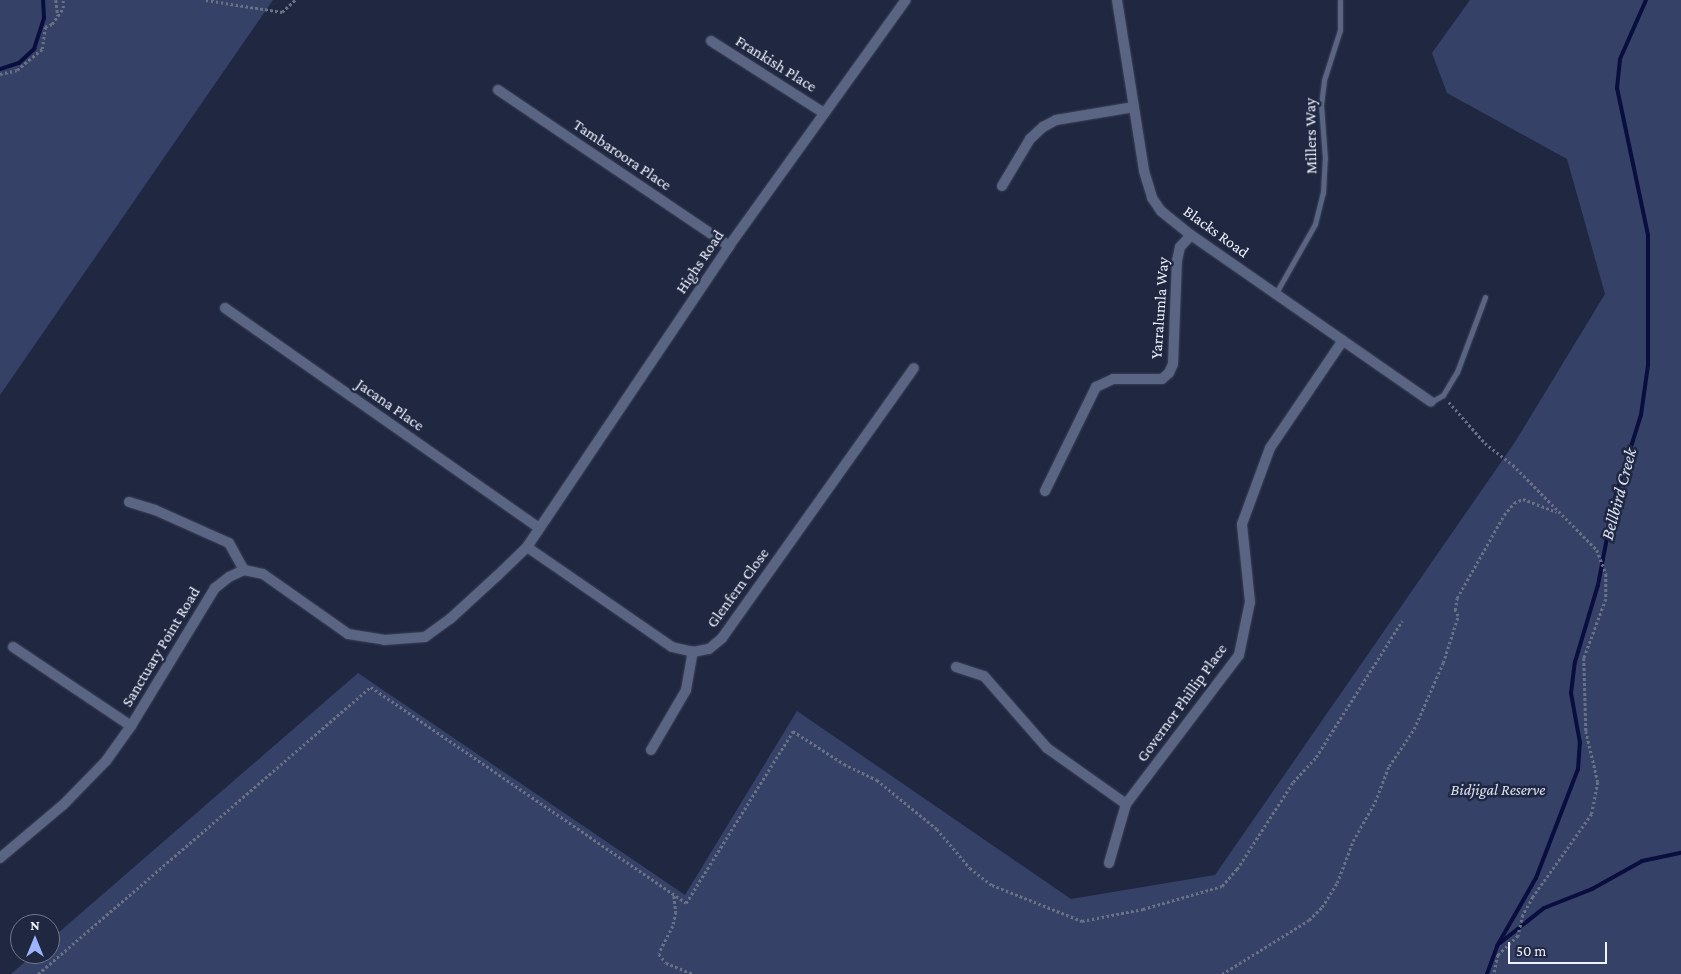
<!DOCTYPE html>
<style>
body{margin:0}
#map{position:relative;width:1681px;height:974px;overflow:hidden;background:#1f2741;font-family:"Crimson Pro",serif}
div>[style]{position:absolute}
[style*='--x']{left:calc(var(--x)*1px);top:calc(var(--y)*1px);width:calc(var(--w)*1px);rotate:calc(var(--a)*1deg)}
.green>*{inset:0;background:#364168}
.stream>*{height:4px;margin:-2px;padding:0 2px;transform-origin:2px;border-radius:2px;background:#090e3e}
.path>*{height:2.5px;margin-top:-1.25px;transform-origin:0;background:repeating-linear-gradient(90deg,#6b7185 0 2.5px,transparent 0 5px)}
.roads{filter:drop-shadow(0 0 1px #3c4156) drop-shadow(0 0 1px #3c4156)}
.service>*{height:5px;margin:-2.5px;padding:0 2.5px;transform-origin:2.5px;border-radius:2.5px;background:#5a6583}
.minor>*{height:10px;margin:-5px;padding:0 5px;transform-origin:5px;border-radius:5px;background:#5a6583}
span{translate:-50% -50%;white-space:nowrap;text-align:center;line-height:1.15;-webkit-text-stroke:5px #1f2741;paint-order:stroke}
.street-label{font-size:16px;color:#eff2fd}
.park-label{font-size:16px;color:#dde3f3;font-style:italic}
.water-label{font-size:18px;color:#dbe1f2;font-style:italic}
.north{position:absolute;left:10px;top:914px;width:50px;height:50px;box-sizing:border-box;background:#1f2741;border:1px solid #72788c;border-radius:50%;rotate:0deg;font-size:14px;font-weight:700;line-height:20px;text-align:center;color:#eff2fd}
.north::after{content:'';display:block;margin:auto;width:18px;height:22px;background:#9db4fd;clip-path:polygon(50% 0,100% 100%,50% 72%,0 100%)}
.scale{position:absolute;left:1508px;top:942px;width:99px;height:22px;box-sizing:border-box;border:2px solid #eff2fd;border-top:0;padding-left:6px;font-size:15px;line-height:18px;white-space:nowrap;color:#eff2fd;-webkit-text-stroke:4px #1f2741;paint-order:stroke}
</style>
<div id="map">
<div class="green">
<div style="clip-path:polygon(0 0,273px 0,0 395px)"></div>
<div style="clip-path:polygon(1470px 0,1681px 0,1681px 974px,11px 974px,34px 954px,50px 954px,50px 940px,358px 673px,685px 895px,797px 711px,1071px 899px,1215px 875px,1515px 442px,1605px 294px,1567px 159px,1447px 93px,1432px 53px)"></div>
</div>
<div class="stream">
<div style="--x:0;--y:69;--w:20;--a:-18"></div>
<div style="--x:19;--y:63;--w:21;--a:-43"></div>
<div style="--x:34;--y:49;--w:33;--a:-72"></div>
<div style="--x:44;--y:18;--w:18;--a:-93"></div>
<div style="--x:1500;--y:943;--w:56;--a:-38.5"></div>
<div style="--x:1544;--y:908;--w:52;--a:-21.6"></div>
<div style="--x:1592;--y:889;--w:57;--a:-29.2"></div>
<div style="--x:1642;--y:861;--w:40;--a:-12"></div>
<div style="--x:1487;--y:974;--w:30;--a:-70"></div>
<div style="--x:1497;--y:946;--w:78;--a:-60.2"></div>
<div style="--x:1536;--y:878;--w:117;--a:-68.9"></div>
<div style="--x:1578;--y:769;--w:26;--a:-86"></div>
<div style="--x:1580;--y:743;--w:51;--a:-100.2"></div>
<div style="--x:1571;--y:693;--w:31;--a:-83"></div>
<div style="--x:1575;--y:662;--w:80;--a:-73.4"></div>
<div style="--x:1598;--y:585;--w:86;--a:-79.2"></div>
<div style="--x:1614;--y:501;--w:90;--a:-72.6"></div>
<div style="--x:1641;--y:415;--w:50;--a:-82"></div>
<div style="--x:1648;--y:365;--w:130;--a:-90"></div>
<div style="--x:1648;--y:235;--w:150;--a:-101.9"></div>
<div style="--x:1617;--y:88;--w:29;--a:-84"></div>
<div style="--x:1620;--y:59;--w:64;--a:-66.2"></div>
</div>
<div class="path">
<div style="--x:56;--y:0;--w:16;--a:83"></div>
<div style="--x:206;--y:0;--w:77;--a:9"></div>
<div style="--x:282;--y:12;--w:18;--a:-43"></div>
<div style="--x:0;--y:74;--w:17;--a:-13"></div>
<div style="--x:17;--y:70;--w:33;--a:-40"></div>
<div style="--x:42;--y:49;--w:22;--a:-82"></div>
<div style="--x:45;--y:27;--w:8;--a:-23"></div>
<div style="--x:52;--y:24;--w:19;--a:-55"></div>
<div style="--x:63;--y:8;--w:8;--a:-90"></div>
<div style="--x:1449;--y:402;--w:55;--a:48.7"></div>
<div style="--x:1485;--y:443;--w:36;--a:38"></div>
<div style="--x:1513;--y:465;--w:120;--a:45.3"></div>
<div style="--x:1597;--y:550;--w:26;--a:69"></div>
<div style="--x:1606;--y:574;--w:25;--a:90"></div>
<div style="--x:1606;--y:599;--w:63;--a:110.4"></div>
<div style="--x:1584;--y:658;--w:73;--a:88.4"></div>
<div style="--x:1586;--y:731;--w:52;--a:76.8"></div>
<div style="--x:1598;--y:782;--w:33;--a:101"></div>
<div style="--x:1592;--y:814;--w:102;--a:125.4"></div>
<div style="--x:1533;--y:897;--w:21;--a:119"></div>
<div style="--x:1523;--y:915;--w:22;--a:103"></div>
<div style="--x:1518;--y:936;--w:28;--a:136"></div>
<div style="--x:1498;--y:955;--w:19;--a:102"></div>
<div style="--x:674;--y:896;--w:16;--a:83"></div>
<div style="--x:676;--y:912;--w:14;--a:102"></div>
<div style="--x:673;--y:926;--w:31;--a:117"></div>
<div style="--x:659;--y:954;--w:11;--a:52"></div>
<div style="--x:666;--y:963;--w:29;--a:22"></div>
<div style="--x:38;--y:974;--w:440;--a:-40.8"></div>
<div style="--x:371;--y:687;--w:382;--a:34.4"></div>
<div style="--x:686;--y:903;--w:203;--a:-58.1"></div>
<div style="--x:793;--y:731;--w:61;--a:32.9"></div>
<div style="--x:844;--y:764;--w:37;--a:26"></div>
<div style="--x:877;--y:780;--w:77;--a:39.2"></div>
<div style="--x:937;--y:829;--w:51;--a:49.8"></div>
<div style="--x:970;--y:868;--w:28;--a:38"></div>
<div style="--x:992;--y:885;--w:97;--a:21.8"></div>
<div style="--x:1082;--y:921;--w:62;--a:-11.1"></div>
<div style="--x:1143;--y:909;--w:82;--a:-16.2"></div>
<div style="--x:1222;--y:886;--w:23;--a:-49"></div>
<div style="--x:1237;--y:869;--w:103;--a:-57.2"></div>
<div style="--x:1293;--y:782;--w:34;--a:-47"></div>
<div style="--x:1316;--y:757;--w:161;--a:-57.7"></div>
<div style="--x:1222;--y:974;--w:102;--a:-31.8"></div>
<div style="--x:1309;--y:920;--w:18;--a:-45"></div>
<div style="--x:1322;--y:907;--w:28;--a:-58"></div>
<div style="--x:1337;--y:883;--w:45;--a:-69.1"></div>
<div style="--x:1353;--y:841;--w:45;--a:-60.6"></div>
<div style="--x:1375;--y:802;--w:39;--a:-69"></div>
<div style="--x:1389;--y:766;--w:45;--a:-56"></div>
<div style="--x:1414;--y:729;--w:72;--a:-66.3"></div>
<div style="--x:1443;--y:663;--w:49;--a:-72.3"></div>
<div style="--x:1458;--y:616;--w:7;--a:-117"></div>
<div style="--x:1455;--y:610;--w:12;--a:-81"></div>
<div style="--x:1457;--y:598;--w:95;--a:-60.5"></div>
<div style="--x:1504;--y:515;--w:16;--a:-50"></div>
<div style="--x:1514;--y:503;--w:10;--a:-24"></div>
<div style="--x:1523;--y:499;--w:36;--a:21"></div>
</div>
<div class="roads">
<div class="service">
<div style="--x:1276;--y:293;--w:79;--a:-60.5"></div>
<div style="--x:1315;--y:224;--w:32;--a:-76"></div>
<div style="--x:1323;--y:193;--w:34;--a:-87"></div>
<div style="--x:1325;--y:159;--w:54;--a:-94.2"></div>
<div style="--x:1321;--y:105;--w:25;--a:-83"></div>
<div style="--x:1324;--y:80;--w:52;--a:-72.3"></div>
<div style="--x:1340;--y:30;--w:30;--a:-90"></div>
<div style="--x:1431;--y:402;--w:14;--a:-30"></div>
<div style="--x:1443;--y:395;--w:27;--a:-59"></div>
<div style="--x:1457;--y:372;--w:80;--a:-69.5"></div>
</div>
<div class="minor">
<div style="--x:1117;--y:0;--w:173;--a:81"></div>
<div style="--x:1144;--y:171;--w:28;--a:73"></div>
<div style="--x:1152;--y:198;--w:16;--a:55"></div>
<div style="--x:1161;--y:211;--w:38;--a:39"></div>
<div style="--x:1191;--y:235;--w:292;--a:34.8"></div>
<div style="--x:711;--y:41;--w:134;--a:32.5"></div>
<div style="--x:498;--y:90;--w:279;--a:34"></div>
<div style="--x:1002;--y:186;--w:55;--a:-59.2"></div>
<div style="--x:1030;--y:139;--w:18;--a:-43"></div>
<div style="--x:1043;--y:127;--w:15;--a:-28"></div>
<div style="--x:1056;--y:120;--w:79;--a:-9.5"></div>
<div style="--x:225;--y:308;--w:382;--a:35"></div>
<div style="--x:1045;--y:491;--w:116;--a:-63.9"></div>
<div style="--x:1096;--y:387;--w:19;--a:-25"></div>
<div style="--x:1113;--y:379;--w:49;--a:0"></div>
<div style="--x:1162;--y:379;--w:9;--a:-41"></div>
<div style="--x:1169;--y:373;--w:10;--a:-66"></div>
<div style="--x:1173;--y:364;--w:103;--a:-87.8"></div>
<div style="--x:1177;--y:261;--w:14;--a:-78"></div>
<div style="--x:1180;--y:247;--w:16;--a:-47"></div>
<div style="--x:129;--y:502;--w:27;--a:17"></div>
<div style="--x:155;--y:510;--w:81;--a:24"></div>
<div style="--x:229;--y:543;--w:31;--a:61"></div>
<div style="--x:527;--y:547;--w:176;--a:34.6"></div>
<div style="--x:672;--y:647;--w:22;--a:13"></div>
<div style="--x:693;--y:652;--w:16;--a:-11"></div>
<div style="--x:709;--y:649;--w:17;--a:-40"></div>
<div style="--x:722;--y:638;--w:331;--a:-54.6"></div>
<div style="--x:13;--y:647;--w:142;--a:33.8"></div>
<div style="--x:956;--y:667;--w:29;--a:18"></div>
<div style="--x:984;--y:676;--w:96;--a:48.8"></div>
<div style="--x:1047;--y:748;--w:97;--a:35.3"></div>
<div style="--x:651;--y:750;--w:69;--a:-59.7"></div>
<div style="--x:686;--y:690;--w:39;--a:-80"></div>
<div style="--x:0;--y:858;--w:82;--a:-40.1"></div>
<div style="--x:63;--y:805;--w:62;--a:-45.7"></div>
<div style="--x:106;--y:761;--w:43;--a:-54.5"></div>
<div style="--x:131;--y:726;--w:162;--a:-58.7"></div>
<div style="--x:215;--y:588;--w:18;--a:-38"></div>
<div style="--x:229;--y:577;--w:17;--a:-25"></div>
<div style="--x:244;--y:570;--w:19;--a:12"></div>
<div style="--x:263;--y:574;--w:104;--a:35.2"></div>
<div style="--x:348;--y:634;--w:36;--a:9"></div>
<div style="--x:384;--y:640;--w:41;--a:-4.2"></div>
<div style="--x:425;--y:637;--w:31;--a:-36"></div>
<div style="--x:450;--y:619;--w:64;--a:-42.5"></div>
<div style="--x:497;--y:576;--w:42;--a:-44"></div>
<div style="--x:527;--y:547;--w:362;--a:-56.1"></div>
<div style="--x:729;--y:246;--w:303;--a:-54.3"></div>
<div style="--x:1109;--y:863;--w:61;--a:-73.9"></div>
<div style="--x:1126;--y:804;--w:187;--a:-52.8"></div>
<div style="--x:1239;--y:655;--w:54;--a:-78.3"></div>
<div style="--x:1250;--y:602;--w:78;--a:-95.9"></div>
<div style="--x:1242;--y:524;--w:81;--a:-69.8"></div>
<div style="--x:1270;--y:448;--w:130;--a:-55.9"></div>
</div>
</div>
<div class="street-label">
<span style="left:776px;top:64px;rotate:32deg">Frankish Place</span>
<span style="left:1311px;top:136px;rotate:-91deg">Millers Way</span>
<span style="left:622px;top:155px;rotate:34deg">Tambaroora Place</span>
<span style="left:1216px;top:232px;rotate:36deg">Blacks Road</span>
<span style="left:700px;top:262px;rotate:-56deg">Highs Road</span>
<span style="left:1160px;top:308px;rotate:-86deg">Yarralumla Way</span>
<span style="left:390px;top:405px;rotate:35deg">Jacana Place</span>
<span style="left:738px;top:588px;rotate:-54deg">Glenfern Close</span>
<span style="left:161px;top:647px;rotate:-59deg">Sanctuary Point Road</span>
<span style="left:1182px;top:703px;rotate:-54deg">Governor Phillip Place</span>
</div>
<div class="park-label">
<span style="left:1498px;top:790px">Bidjigal Reserve</span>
</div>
<div class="water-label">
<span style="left:1619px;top:494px;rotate:-75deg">Bellbird Creek</span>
</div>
<div class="north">N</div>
<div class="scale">50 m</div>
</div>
